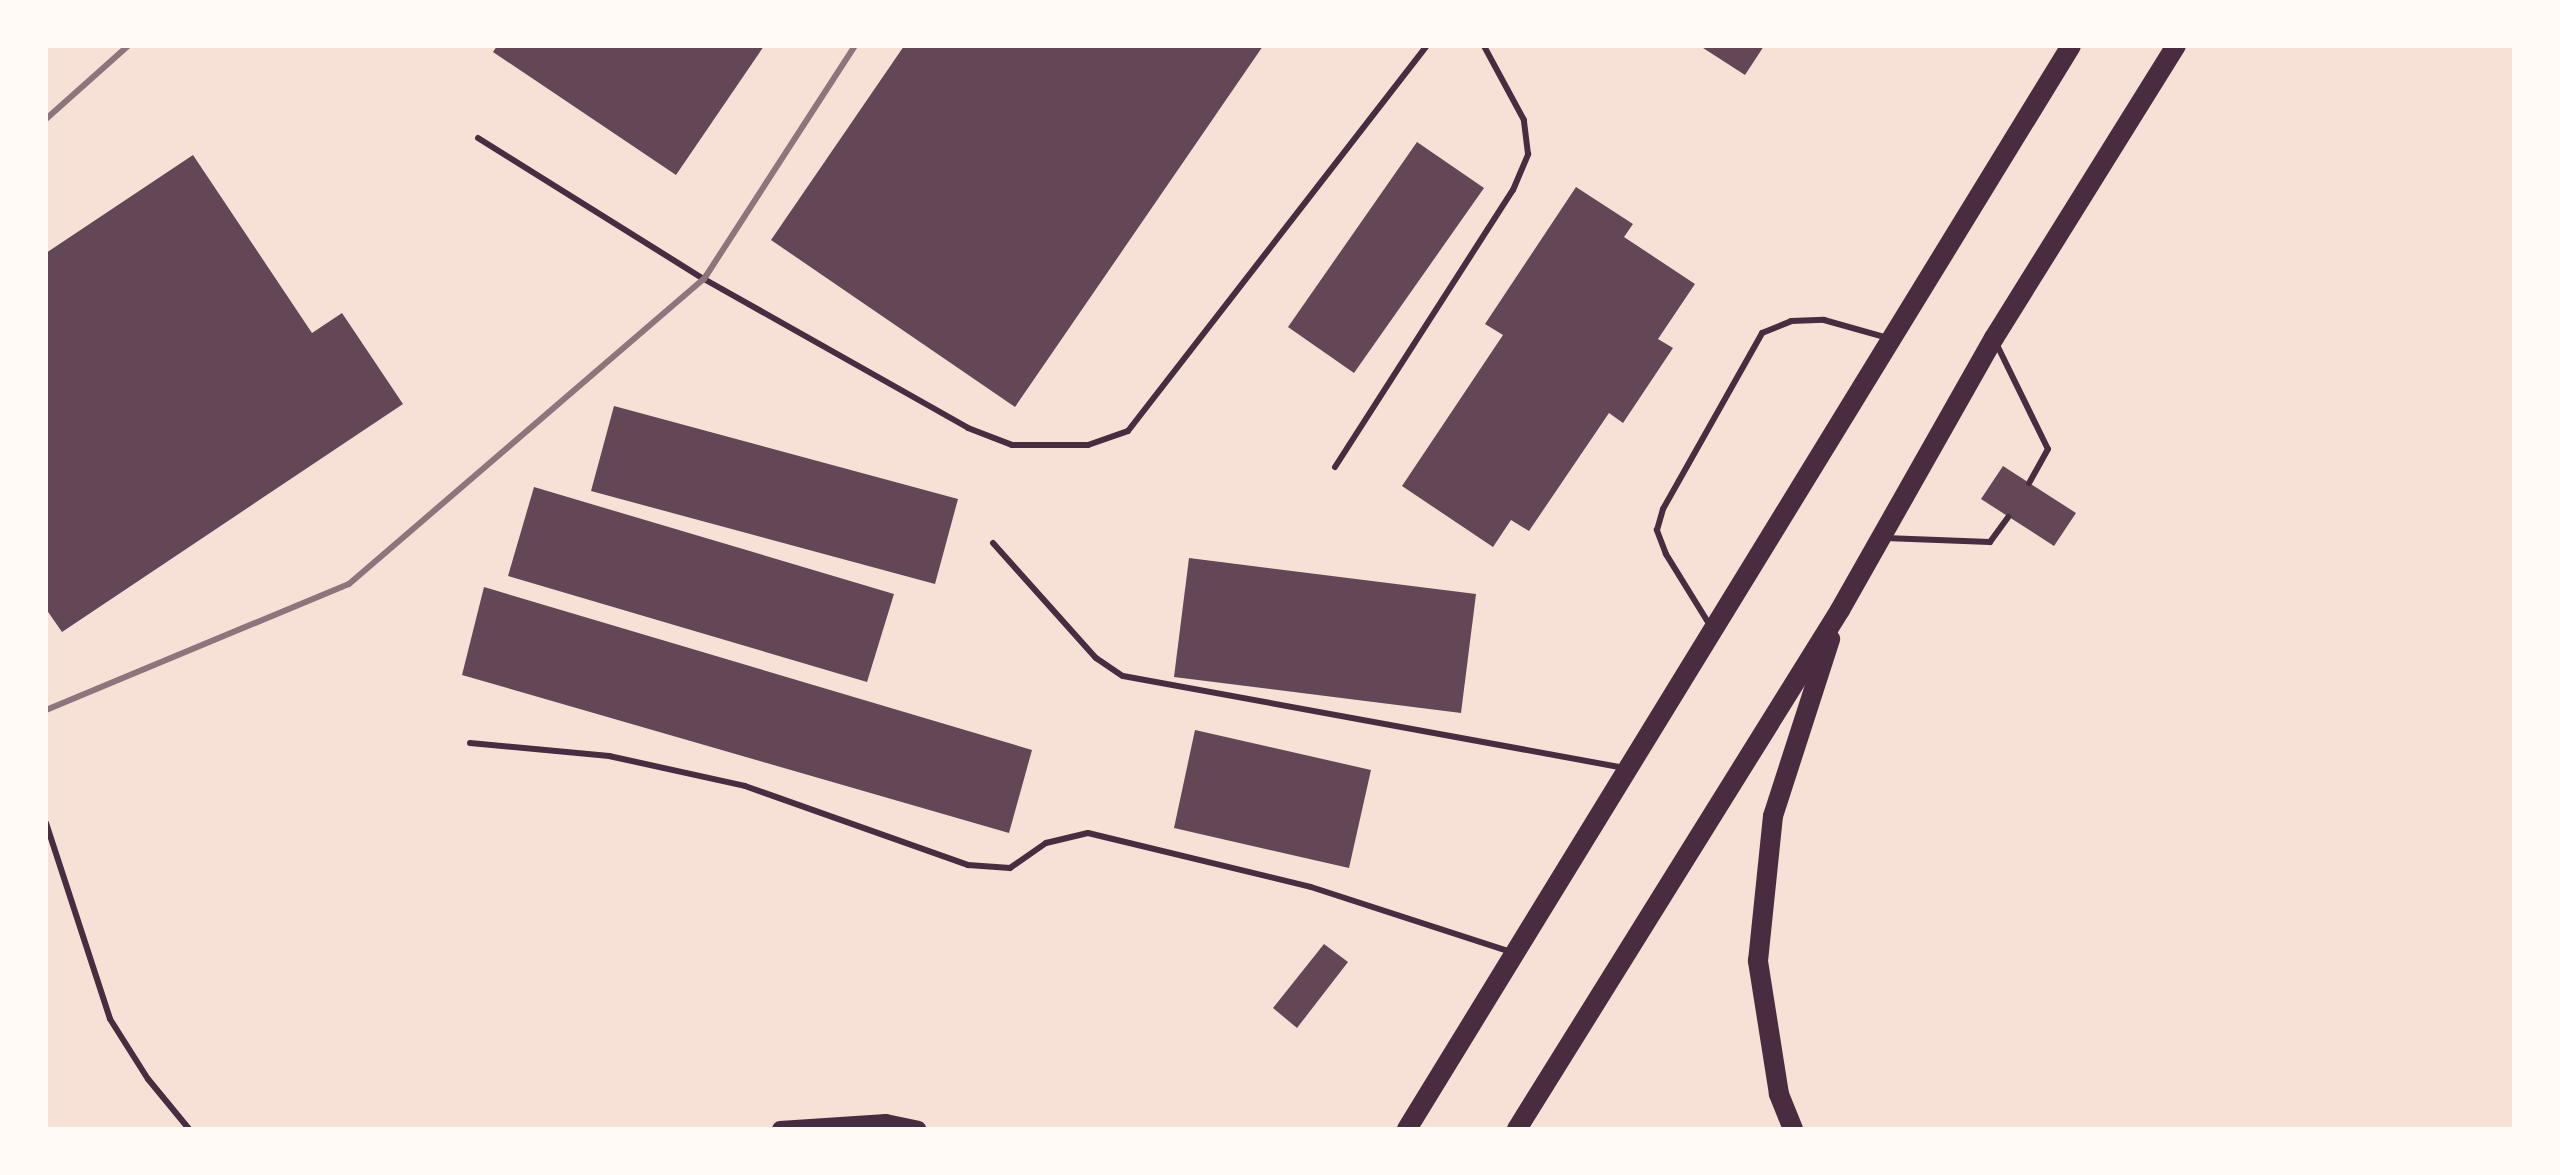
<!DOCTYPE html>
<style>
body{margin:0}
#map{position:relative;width:2560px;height:1175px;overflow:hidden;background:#f7e1d7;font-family:Literata,serif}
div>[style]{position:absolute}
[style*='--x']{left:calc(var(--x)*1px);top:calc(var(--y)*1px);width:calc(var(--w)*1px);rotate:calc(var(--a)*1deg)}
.building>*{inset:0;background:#644757}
.service>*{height:6px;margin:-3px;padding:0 3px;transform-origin:3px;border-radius:3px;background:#4a2c40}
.secondary>*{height:16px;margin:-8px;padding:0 8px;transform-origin:8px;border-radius:8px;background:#4a2c40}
.primary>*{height:20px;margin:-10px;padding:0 10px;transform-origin:10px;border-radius:10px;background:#4a2c40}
.rail>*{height:6px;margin:-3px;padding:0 3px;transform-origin:3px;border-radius:3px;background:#8f747c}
span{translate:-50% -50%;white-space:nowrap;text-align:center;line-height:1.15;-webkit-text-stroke:8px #fffaf5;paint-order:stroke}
.frame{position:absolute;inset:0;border:48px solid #fffaf5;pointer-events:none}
</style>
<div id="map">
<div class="building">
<div style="clip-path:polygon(497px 46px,764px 46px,676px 175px,493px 52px)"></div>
<div style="clip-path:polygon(904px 46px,1263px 46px,1015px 407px,771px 240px)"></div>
<div style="clip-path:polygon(1700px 46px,1764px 46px,1745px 75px)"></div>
<div style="clip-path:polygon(1417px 142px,1484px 188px,1354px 373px,1288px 327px)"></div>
<div style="clip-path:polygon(193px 155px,312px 333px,342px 313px,403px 404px,62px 632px,46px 609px,46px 253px)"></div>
<div style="clip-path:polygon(1576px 187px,1633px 224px,1624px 237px,1695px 284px,1658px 339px,1673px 348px,1623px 423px,1609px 413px,1529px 531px,1511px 520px,1493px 547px,1402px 486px,1503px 335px,1485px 324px)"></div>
<div style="clip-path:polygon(614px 406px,958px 499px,935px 584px,591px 491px)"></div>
<div style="clip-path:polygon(2003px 466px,2076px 513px,2054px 546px,1981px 499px)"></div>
<div style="clip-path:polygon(534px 487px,894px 594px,867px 682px,508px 576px)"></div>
<div style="clip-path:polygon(1189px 558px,1476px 594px,1461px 713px,1174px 677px)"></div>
<div style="clip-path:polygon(484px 587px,1032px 750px,1009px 833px,462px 675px)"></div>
<div style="clip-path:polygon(1195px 730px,1371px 770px,1349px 868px,1174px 828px)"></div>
<div style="clip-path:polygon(1324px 944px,1348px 962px,1297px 1028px,1273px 1008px)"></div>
</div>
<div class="service">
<div style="--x:478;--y:138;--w:266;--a:32"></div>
<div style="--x:704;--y:279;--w:303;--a:29.4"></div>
<div style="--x:968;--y:428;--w:47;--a:21.1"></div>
<div style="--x:1012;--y:445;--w:76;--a:0"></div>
<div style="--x:1088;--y:445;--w:42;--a:-19.3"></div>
<div style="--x:1128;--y:431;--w:487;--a:-52.2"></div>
<div style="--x:1996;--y:343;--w:118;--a:63.9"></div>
<div style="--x:2048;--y:449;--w:39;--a:119"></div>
<div style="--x:1335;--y:467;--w:329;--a:-57.3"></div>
<div style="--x:1513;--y:190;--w:39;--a:-67"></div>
<div style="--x:1528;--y:154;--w:34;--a:-97"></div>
<div style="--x:1524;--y:120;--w:84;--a:-118.4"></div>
<div style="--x:1885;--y:538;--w:105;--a:2.2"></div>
<div style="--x:1990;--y:542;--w:31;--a:-54"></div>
<div style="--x:993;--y:543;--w:154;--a:48.2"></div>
<div style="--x:1096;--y:658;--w:32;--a:34"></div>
<div style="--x:1123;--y:676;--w:510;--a:10.39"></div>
<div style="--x:1711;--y:627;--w:86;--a:-121.7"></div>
<div style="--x:1666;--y:554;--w:26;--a:-111"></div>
<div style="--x:1657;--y:530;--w:22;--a:-74"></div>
<div style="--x:1663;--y:509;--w:202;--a:-60.6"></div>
<div style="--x:1762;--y:333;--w:31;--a:-22"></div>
<div style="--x:1791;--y:321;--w:33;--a:-2"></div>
<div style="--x:1824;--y:320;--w:66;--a:15.7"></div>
<div style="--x:470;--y:743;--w:140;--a:5.3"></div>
<div style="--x:609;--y:756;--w:139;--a:12.4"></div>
<div style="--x:745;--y:786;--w:237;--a:19.5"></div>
<div style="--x:968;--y:865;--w:42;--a:4.1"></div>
<div style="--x:1010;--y:868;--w:44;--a:-34.8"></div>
<div style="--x:1046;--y:843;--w:43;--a:-13.4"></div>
<div style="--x:1088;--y:833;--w:229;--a:13.6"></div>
<div style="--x:1311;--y:887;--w:210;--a:18"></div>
<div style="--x:46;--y:823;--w:206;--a:71.9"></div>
<div style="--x:110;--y:1019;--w:71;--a:57.7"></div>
<div style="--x:148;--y:1079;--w:65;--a:50.6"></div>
</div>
<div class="secondary">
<div style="--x:780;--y:1129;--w:106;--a:-3.8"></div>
<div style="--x:886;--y:1122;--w:33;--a:12"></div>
</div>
<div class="primary">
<div style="--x:1407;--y:1129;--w:1270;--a:-58.49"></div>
<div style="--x:1517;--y:1129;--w:611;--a:-58.1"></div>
<div style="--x:1840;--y:610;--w:313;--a:-60.5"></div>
<div style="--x:1994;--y:338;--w:344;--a:-58.1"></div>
<div style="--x:1793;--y:1129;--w:38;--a:-112"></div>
<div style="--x:1779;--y:1094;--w:135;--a:-99"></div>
<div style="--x:1758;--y:961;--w:146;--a:-84.1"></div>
<div style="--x:1773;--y:816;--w:186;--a:-72.1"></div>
</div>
<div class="rail">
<div style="--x:46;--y:119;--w:110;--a:-41.7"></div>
<div style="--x:46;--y:710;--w:328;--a:-22.6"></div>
<div style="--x:349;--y:584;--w:468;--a:-40.7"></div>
<div style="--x:704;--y:279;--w:278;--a:-57.1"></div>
</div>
<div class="frame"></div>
</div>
